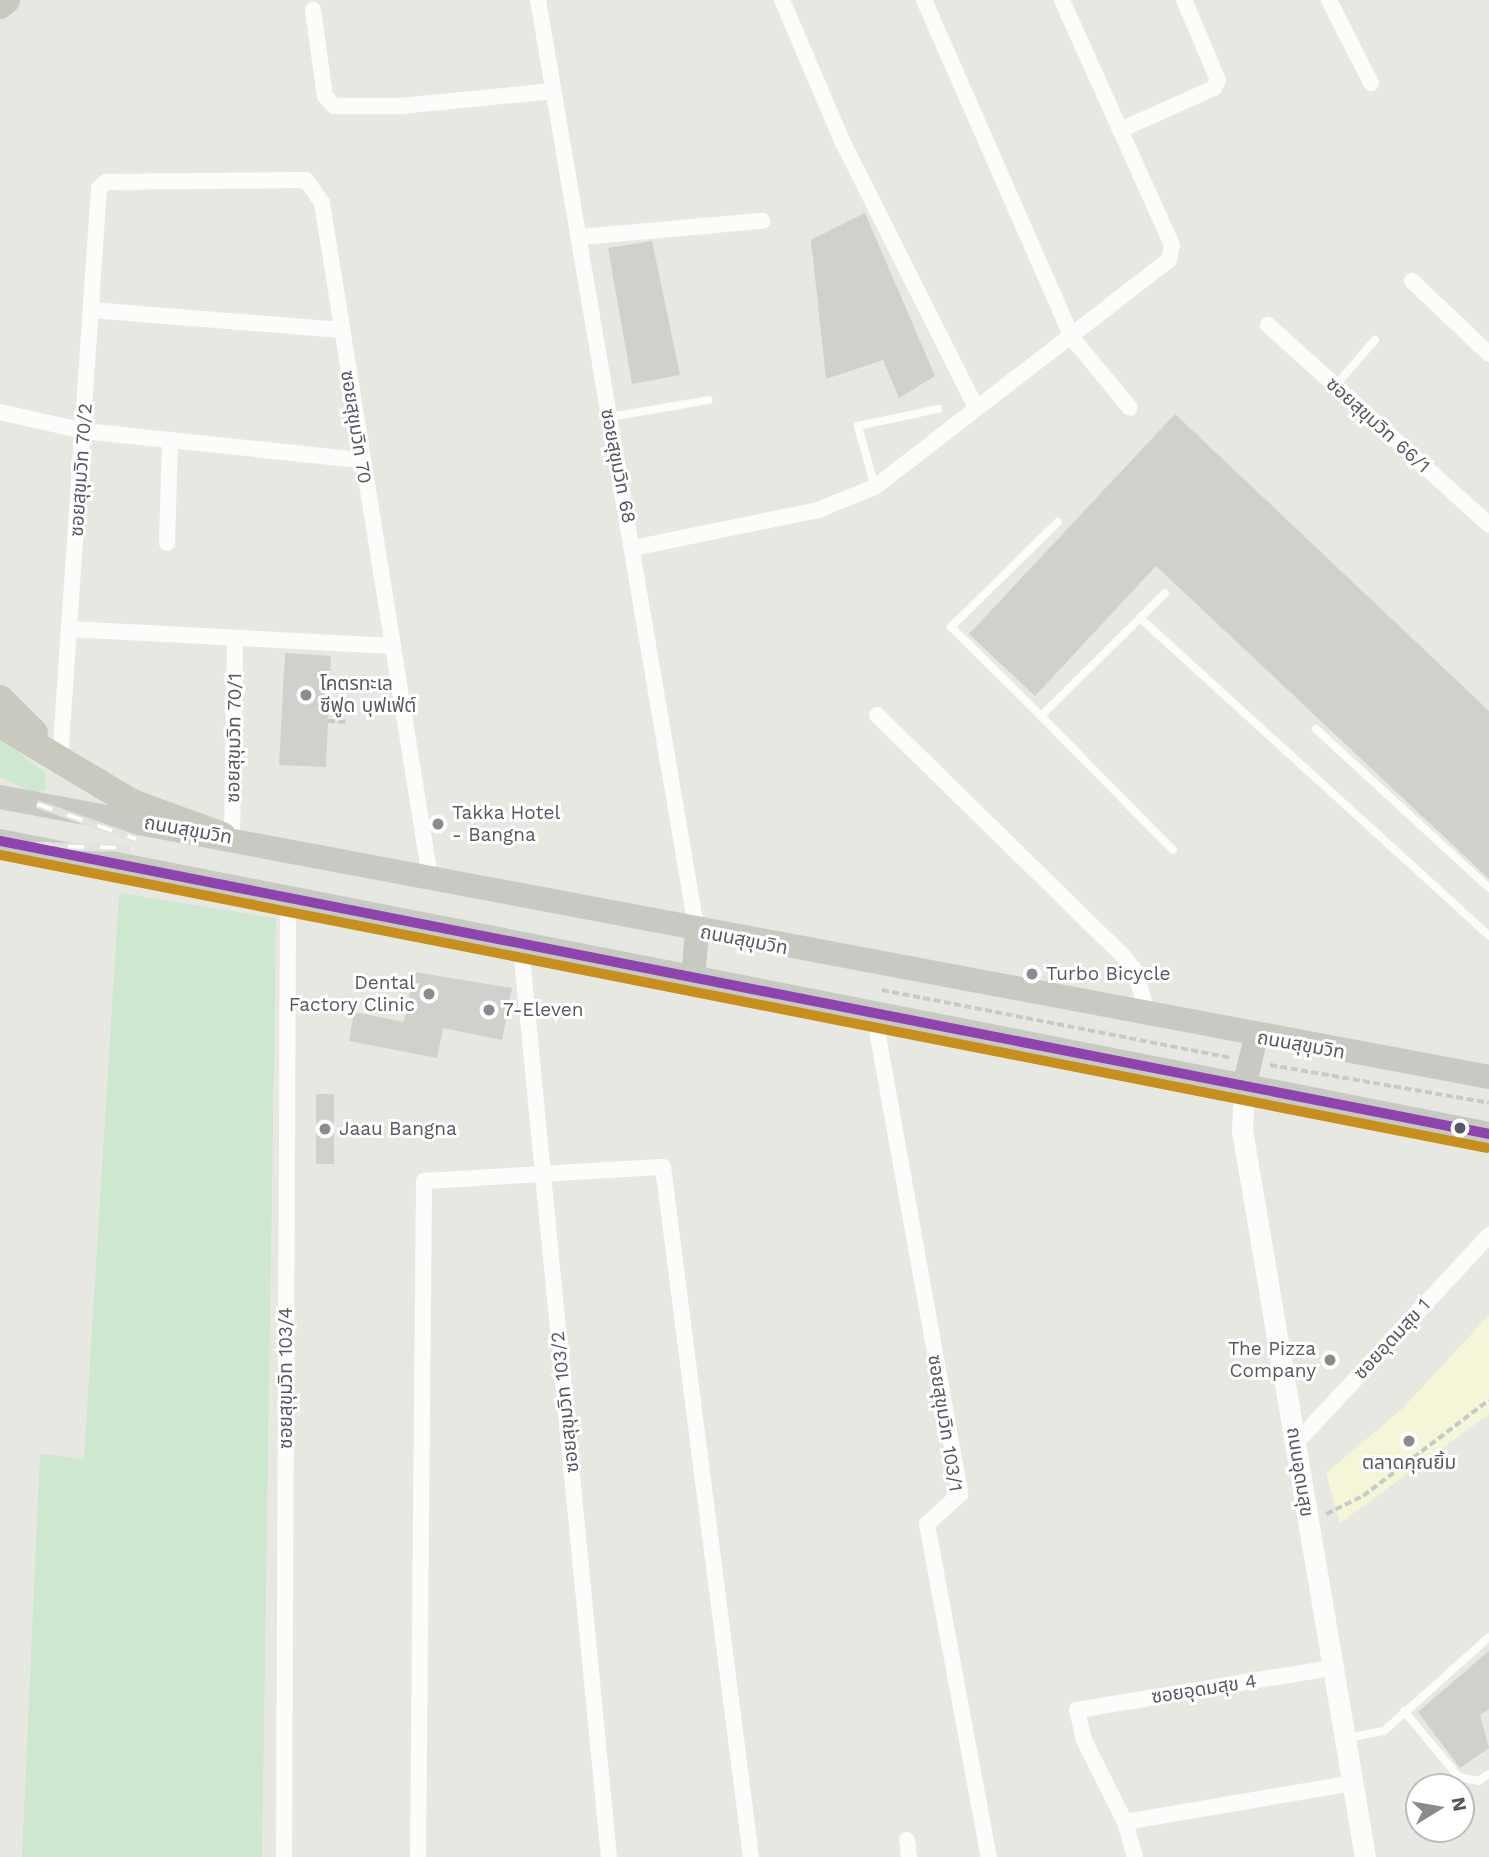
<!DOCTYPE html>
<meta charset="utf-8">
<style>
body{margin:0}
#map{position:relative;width:1489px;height:1857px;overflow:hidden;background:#e8e8e2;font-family:"Work Sans","Noto Sans Thai",sans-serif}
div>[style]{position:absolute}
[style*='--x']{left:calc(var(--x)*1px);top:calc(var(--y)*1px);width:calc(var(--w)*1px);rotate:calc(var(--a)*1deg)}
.commercial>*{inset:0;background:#f5f5d8}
.green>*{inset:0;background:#cde7d0}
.building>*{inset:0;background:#d0d0cc}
.path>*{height:3.5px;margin-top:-1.75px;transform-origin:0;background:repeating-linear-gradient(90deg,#c5cbc9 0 7px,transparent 0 10.5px)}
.lane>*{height:8px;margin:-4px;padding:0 4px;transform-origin:4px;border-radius:4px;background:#fcfcfb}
.street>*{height:16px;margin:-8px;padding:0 8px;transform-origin:8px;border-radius:8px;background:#fcfcfb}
.secondary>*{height:21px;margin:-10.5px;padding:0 10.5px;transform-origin:10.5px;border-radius:10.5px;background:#fcfcfb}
.primary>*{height:24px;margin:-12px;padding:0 12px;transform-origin:12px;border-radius:12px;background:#c7c9c3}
.highway>*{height:28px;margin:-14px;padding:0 14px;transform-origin:14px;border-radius:14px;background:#c9c9c0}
.rail>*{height:8px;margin-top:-4px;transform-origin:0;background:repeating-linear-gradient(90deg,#fff 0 16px,#e3e3e2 0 32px);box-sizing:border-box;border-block:2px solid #e3e3e2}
.bus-1>*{height:10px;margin:-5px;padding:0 5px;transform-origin:5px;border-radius:5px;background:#8e44ad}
.bus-2>*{height:10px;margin:-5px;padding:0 5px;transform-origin:5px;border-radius:5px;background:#c78f1d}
.dots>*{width:19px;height:19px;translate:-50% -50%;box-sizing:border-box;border:4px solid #fff;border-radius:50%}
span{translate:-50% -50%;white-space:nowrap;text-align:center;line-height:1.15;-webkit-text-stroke:6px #fff;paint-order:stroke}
.street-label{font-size:19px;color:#575961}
.poi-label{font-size:19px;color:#575961}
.left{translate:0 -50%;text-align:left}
.right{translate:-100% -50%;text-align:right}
.north{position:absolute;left:1405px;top:1773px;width:70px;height:70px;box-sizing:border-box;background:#fff;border:2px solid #bcbdc0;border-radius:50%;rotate:79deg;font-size:19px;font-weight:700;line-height:28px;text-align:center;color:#575961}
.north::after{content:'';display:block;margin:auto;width:24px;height:32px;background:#8a8b8e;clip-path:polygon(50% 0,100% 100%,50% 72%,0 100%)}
</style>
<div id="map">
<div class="commercial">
<div style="clip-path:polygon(1489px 1315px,1489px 1414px,1340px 1523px,1326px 1473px,1402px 1409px)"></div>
</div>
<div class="green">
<div style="clip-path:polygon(0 737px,45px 773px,46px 790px,35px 793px,0 777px)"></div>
<div style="clip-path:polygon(119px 893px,276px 918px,262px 1857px,22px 1857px,40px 1454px,84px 1459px)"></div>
</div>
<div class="building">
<div style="clip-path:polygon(865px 213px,935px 376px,899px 398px,883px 360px,826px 379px,811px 240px)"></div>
<div style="clip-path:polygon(652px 241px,680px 375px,632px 384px,608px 248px)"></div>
<div style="clip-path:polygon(1175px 414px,1489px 711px,1489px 879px,1156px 566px,1035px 696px,969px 634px)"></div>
<div style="clip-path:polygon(285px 653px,331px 656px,326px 767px,279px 765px)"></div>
<div style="clip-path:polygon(414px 972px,512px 988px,502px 1040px,443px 1028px,437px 1058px,349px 1041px,354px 1012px,404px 1022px)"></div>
<div style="clip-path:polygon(316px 1094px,334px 1094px,334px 1164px,316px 1164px)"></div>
<div style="clip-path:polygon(1489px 1651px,1489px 1709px,1480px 1715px,1489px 1748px,1460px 1768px,1418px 1712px)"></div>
</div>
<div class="path">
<div style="--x:328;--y:721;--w:20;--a:3"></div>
<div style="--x:882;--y:990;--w:357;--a:11"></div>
<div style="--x:1270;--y:1065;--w:222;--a:9.8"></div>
<div style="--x:1326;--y:1514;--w:41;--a:-25.9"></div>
<div style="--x:1363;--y:1496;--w:158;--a:-37.3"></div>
</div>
<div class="lane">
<div style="--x:1335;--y:386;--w:61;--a:-49"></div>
<div style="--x:609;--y:417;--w:101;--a:-9.6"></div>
<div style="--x:875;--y:487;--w:63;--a:-105.6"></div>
<div style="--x:858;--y:426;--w:82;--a:-12"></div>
<div style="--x:1140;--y:618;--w:35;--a:-45"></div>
<div style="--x:1041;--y:716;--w:127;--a:-135.3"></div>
<div style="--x:951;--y:627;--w:150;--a:-44.5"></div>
<div style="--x:1316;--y:729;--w:235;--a:42.6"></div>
<div style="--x:1173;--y:850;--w:188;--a:-134.6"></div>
<div style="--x:1041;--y:716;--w:139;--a:-44.7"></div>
<div style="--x:1140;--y:618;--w:472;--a:42.3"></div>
<div style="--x:1404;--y:1711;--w:86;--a:50.2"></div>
<div style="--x:1459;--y:1777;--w:19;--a:12"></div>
<div style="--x:1478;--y:1781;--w:13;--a:-32"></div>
<div style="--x:1347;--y:1738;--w:38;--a:-11"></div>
<div style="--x:1384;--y:1731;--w:141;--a:-41.8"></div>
</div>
<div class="street">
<div style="--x:538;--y:0;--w:945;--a:80.32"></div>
<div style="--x:782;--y:0;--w:153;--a:66.9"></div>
<div style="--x:842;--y:141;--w:299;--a:63.3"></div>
<div style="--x:924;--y:0;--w:370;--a:66.3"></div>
<div style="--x:1073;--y:339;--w:89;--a:50.4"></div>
<div style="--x:1329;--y:0;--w:93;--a:63.2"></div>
<div style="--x:313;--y:10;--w:87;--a:82.1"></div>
<div style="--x:325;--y:96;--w:13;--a:48"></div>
<div style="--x:334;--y:106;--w:66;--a:0"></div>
<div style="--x:400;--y:106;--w:154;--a:-5.6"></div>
<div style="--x:1120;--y:130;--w:103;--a:-24.1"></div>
<div style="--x:1214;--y:88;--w:9;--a:-63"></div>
<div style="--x:1218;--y:80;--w:87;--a:-113"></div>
<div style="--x:581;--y:237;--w:182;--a:-5.1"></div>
<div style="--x:1412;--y:281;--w:106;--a:43.5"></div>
<div style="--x:92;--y:310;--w:250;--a:4.6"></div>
<div style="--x:1268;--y:325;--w:298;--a:42.1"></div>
<div style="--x:0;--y:412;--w:86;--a:12.7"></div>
<div style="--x:84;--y:431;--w:280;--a:6"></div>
<div style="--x:167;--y:543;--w:103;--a:-88.3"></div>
<div style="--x:633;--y:548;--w:189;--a:-11.6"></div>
<div style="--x:818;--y:510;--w:61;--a:-22"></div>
<div style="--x:875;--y:487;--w:371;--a:-37.7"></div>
<div style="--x:1169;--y:260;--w:15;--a:-79"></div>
<div style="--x:1172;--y:245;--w:269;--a:-114.2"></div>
<div style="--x:69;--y:629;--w:323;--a:3"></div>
<div style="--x:877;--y:715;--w:344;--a:44.4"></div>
<div style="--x:1123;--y:956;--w:17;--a:50"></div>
<div style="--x:1134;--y:969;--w:50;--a:72.6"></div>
<div style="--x:60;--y:760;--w:573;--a:-86.1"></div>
<div style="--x:99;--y:188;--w:9;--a:-41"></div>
<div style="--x:106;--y:182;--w:200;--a:-0.6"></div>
<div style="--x:306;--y:180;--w:28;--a:55"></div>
<div style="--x:322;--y:203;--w:683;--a:80.9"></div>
<div style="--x:232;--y:838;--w:200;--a:-89.1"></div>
<div style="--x:521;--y:947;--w:914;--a:84.48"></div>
<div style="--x:874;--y:1014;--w:488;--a:79.8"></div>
<div style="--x:960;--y:1494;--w:45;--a:137.7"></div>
<div style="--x:927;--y:1524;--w:339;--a:79.5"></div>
<div style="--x:1296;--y:1443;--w:284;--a:-47.1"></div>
<div style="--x:1125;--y:1822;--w:230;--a:-9.7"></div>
<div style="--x:907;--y:1840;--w:17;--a:83"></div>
<div style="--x:284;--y:1857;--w:958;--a:-89.76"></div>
<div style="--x:418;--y:1857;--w:676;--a:-89.49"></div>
<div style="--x:424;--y:1181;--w:239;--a:-3.4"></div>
<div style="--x:663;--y:1167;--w:696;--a:82.73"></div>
<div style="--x:1135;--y:1857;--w:36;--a:-106"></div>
<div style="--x:1125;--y:1822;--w:92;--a:-116.6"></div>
<div style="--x:1084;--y:1740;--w:31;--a:-103"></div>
<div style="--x:1077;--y:1710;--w:257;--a:-9.4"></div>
</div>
<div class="secondary">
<div style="--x:1244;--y:1087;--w:43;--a:92.7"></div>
<div style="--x:1242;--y:1130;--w:737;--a:80.4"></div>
</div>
<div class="primary">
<div style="--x:0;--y:797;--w:1515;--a:10.65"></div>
<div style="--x:0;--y:841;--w:1518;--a:11.13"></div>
<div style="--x:693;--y:978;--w:46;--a:-85"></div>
<div style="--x:1244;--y:1087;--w:51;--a:-76.5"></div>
</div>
<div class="highway">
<div style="--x:0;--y:5;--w:8;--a:-40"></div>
<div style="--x:0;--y:699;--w:48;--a:45"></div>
<div style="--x:0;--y:724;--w:154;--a:30.9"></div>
<div style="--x:132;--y:803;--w:96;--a:20.1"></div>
</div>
<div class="rail">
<div style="--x:37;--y:804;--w:105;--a:19.5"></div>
<div style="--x:36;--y:846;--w:97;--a:1.2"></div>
</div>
<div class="bus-1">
<div style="--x:0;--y:841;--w:1518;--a:11.13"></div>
</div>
<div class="bus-2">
<div style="--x:0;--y:855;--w:1515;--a:11.15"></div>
</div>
<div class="dots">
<div style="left:306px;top:695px;background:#8a8b8e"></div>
<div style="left:438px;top:824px;background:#8a8b8e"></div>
<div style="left:1032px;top:974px;background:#8a8b8e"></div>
<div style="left:429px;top:994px;background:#8a8b8e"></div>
<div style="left:489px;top:1010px;background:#8a8b8e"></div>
<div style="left:1460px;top:1128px;background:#575961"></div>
<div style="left:325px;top:1129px;background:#8a8b8e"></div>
<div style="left:1330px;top:1360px;background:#8a8b8e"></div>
<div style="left:1409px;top:1441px;background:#8a8b8e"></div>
</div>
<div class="street-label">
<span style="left:1378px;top:425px;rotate:42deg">ซอยสุขุมวิท 66/1</span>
<span style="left:356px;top:427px;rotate:81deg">ซอยสุขุมวิท 70</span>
<span style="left:618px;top:466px;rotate:79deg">ซอยสุขุมวิท 68</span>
<span style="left:81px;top:470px;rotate:-86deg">ซอยสุขุมวิท 70/2</span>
<span style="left:234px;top:738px;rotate:-89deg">ซอยสุขุมวิท 70/1</span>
<span style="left:188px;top:830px;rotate:10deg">ถนนสุขุมวิท</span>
<span style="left:744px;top:940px;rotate:11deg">ถนนสุขุมวิท</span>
<span style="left:1301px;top:1045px;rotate:10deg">ถนนสุขุมวิท</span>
<span style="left:1392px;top:1339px;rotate:-47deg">ซอยอุดมสุข 1</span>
<span style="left:286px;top:1378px;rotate:-90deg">ซอยสุขุมวิท 103/4</span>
<span style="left:565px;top:1402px;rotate:-96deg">ซอยสุขุมวิท 103/2</span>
<span style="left:945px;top:1423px;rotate:81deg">ซอยสุขุมวิท 103/1</span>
<span style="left:1300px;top:1472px;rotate:81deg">ถนนอุดมสุข</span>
<span style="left:1204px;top:1689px;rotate:-9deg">ซอยอุดมสุข 4</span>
</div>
<div class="poi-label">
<span class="left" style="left:320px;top:695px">โคตรทะเล<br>ซีฟูด บุฟเฟ่ต์</span>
<span class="left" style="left:452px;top:824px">Takka Hotel<br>- Bangna</span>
<span class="left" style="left:1046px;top:974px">Turbo Bicycle</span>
<span class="right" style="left:415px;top:994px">Dental<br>Factory Clinic</span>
<span class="left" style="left:503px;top:1010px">7-Eleven</span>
<span class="left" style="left:339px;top:1129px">Jaau Bangna</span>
<span class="right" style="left:1316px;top:1360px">The Pizza<br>Company</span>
<span style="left:1409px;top:1463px">ตลาดคุณยิ้ม</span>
</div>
<div class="north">N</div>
</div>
